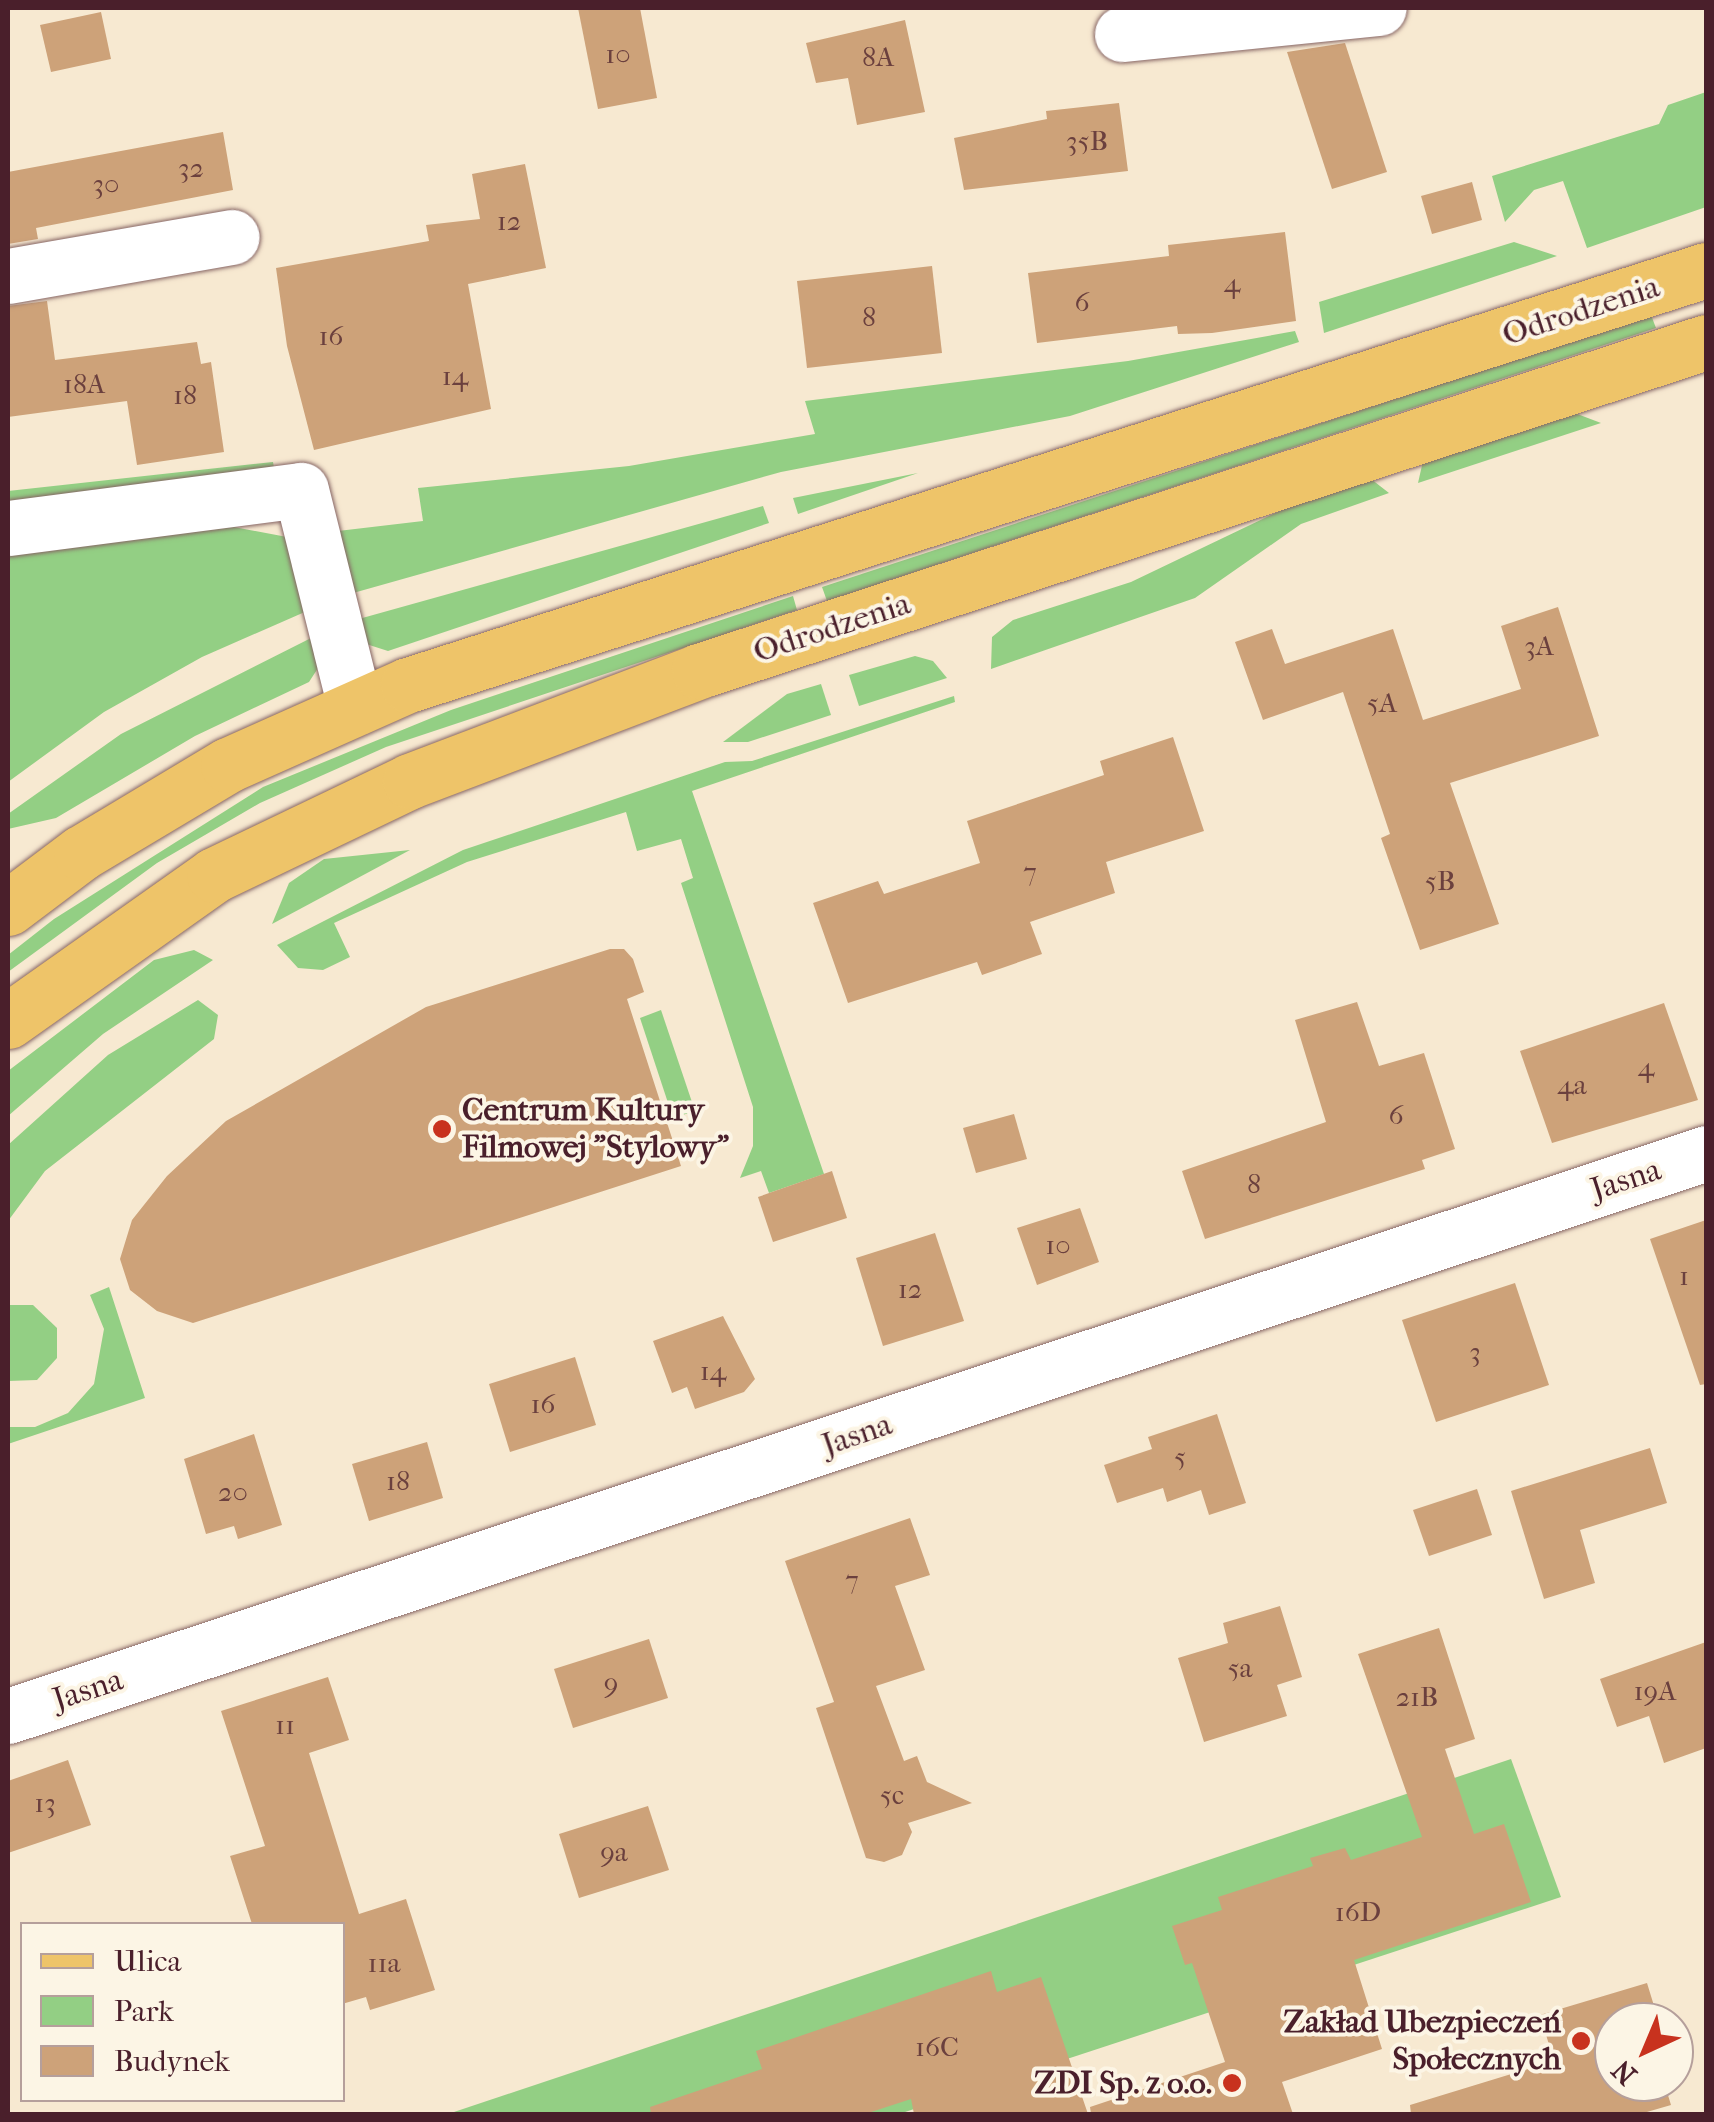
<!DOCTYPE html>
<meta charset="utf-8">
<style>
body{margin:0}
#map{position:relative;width:1714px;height:2122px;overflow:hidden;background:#f7e9d1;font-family:"IM FELL French Canon",serif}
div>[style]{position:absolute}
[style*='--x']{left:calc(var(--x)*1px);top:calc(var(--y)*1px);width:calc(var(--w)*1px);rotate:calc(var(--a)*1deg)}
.green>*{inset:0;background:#93cf84}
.building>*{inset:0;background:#cda279}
.roads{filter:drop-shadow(0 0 2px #876665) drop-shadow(0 0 2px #876665)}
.minor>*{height:55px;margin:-27.5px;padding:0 27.5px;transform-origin:27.5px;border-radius:27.5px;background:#fff}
.major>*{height:55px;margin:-27.5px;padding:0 27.5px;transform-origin:27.5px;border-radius:27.5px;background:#eec469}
.dots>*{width:28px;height:28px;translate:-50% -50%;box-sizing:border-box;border:5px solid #fcf5e5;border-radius:50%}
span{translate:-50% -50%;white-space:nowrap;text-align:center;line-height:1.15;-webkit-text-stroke:8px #fcf5e5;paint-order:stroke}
.number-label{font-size:28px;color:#6b403e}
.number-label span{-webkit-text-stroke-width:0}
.street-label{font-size:32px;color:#4a1f2b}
.poi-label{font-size:32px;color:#4a1f2b;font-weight:700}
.left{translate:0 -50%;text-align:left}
.right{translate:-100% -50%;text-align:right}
.frame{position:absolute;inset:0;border:10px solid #4a1f2b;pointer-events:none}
.legend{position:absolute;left:20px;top:1922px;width:325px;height:180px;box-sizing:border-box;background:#fcf5e5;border:2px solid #b59f9b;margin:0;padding:12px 18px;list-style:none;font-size:30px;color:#4a1f2b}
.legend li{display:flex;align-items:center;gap:20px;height:50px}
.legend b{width:50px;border:2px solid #b59f9b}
.north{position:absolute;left:1594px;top:2002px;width:100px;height:100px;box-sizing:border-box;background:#fcf5e5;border:2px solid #b59f9b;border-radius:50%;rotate:224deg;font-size:28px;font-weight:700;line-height:40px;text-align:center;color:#4a1f2b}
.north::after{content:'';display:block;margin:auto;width:35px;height:45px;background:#c8321e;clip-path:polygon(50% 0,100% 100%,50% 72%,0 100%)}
</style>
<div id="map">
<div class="green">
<div style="clip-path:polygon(1706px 92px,1706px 207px,1587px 248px,1563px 181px,1534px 190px,1505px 222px,1492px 176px,1659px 124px,1668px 105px)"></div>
<div style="clip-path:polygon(1514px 242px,1557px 256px,1324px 333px,1319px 302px)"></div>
<div style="clip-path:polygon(1651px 315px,1656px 328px,827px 601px,822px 587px)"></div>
<div style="clip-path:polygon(1295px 331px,1299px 342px,1070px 416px,781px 472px,339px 597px,202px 657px,104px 712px,8px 782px,8px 554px,234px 527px,287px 537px,423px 521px,418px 488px,629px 466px,815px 434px,805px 401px,1128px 361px)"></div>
<div style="clip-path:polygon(1572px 412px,1601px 423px,1418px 483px,1423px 461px)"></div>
<div style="clip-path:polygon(273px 462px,276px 479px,8px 514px,8px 491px)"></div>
<div style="clip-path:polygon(918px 473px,798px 514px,793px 498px)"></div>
<div style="clip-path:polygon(1371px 479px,1389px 493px,1301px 524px,1195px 598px,991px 669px,992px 637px,1013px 620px,1131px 582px,1290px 506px)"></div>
<div style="clip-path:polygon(763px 506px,769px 523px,388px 651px,363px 643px,348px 622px)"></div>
<div style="clip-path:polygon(793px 596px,797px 610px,386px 747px,260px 803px,157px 863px,8px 972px,8px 955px,54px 919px,263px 787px,451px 710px)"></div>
<div style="clip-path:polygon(317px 635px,320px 665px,309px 682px,195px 736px,56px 818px,8px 829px,8px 814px,121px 734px)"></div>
<div style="clip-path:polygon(915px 656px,933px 661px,947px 678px,859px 706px,849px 675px)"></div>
<div style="clip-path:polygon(821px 684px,831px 715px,748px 742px,723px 742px,787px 694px)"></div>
<div style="clip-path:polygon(954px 696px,955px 702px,692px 791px,824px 1174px,769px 1193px,761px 1171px,740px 1178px,753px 1146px,753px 1107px,681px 883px,693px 878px,681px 839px,637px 851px,626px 812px,467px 862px,334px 923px,350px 957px,323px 970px,298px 968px,277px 945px,463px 850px,725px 762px,752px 761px)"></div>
<div style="clip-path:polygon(410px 850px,272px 924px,289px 883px,324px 859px)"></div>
<div style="clip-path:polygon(194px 950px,213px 960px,103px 1034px,8px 1116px,8px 1071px,154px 960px)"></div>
<div style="clip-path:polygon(198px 1000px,218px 1015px,214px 1039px,45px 1171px,8px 1221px,8px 1145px,108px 1055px)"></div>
<div style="clip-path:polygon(661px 1010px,695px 1111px,673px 1118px,640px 1018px)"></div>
<div style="clip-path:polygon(109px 1287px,145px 1398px,8px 1444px,8px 1427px,35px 1427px,68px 1413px,94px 1384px,104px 1329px,90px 1295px)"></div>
<div style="clip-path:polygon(8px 1305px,33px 1305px,57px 1328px,57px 1358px,37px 1380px,8px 1381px)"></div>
<div style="clip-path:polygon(1511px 1759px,1561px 1897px,899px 2114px,448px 2114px)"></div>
</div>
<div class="building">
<div style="clip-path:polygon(578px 8px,640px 8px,657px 98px,598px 109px)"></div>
<div style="clip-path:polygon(101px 12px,111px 59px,51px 72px,40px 25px)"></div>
<div style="clip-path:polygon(905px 20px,925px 112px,857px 125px,848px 78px,816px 83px,806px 43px)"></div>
<div style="clip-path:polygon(1345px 43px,1387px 172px,1332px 189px,1287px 52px)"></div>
<div style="clip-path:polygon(1119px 103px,1128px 171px,964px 190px,954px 138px,1047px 119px,1046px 111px)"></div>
<div style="clip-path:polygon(223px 132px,233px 190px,36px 228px,38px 239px,8px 244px,8px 172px)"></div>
<div style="clip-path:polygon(525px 164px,546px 268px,468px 284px,491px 409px,314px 450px,287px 346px,276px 268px,429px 241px,426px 225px,480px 219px,472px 174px)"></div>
<div style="clip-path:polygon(1472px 182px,1482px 220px,1432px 234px,1421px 196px)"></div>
<div style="clip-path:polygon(1285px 232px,1296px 321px,1212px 333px,1178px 334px,1177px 326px,1037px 343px,1028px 273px,1169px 256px,1168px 245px)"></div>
<div style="clip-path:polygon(932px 266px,942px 353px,807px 368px,797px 281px)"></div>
<div style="clip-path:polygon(47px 301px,55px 360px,197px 342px,201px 364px,211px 362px,224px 452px,137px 465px,127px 401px,8px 417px,8px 306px)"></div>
<div style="clip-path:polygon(1558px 607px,1599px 736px,1450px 783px,1499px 924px,1420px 950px,1381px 838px,1390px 834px,1343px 692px,1263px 720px,1235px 642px,1272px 629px,1285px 664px,1393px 629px,1423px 720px,1521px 689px,1501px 626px)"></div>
<div style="clip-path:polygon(1173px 737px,1204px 831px,1106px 862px,1115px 893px,1030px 922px,1042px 954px,982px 975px,977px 962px,848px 1003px,813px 903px,878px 881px,884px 894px,980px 863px,967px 821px,1104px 775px,1100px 761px)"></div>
<div style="clip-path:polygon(610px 949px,624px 949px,633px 959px,644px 992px,627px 999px,681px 1166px,193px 1323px,157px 1311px,130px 1290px,120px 1259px,132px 1220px,167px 1176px,226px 1121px,426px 1007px)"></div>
<div style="clip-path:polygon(1357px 1002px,1379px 1066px,1424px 1053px,1455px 1149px,1422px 1160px,1425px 1169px,1205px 1239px,1182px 1171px,1326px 1122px,1295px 1020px)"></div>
<div style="clip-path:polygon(1664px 1003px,1698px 1100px,1552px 1143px,1520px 1051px)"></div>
<div style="clip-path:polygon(1014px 1114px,1027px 1159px,976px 1173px,963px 1128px)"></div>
<div style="clip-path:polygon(832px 1171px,847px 1218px,773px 1242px,758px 1197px)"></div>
<div style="clip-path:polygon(1080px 1208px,1099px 1262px,1037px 1285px,1017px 1228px)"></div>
<div style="clip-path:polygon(1706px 1220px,1706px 1384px,1700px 1385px,1650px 1239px)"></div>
<div style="clip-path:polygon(935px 1233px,964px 1321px,883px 1346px,856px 1258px)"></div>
<div style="clip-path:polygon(1515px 1283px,1549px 1385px,1436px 1422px,1402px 1320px)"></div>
<div style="clip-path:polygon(723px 1316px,755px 1379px,744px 1392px,695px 1409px,687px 1387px,672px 1393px,653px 1341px)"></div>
<div style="clip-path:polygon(575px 1357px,596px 1425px,510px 1452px,489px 1384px)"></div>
<div style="clip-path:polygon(1217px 1414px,1246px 1503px,1209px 1515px,1201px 1490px,1167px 1502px,1163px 1488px,1117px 1503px,1104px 1465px,1152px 1449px,1148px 1437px)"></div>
<div style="clip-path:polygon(254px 1434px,282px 1525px,238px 1539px,234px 1526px,206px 1534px,184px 1459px)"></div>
<div style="clip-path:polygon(427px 1442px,443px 1498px,369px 1521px,352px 1464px)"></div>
<div style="clip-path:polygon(1650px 1448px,1667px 1503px,1580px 1530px,1595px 1583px,1544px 1599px,1511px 1491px)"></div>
<div style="clip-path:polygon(1477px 1489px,1492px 1535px,1429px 1556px,1413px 1510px)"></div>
<div style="clip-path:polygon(910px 1518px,930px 1575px,895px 1586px,925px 1670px,876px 1686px,904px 1761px,917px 1756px,927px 1782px,972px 1803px,908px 1823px,912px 1832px,902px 1855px,884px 1862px,866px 1858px,816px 1708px,834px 1702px,785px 1561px)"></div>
<div style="clip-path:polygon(1280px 1606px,1302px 1677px,1277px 1685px,1287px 1716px,1204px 1742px,1178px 1658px,1228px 1643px,1223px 1623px)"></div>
<div style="clip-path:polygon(1439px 1628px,1475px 1739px,1445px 1749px,1474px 1834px,1504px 1824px,1531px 1902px,1354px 1960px,1382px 2049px,1282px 2082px,1293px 2114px,1091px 2114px,1090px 2107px,1225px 2062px,1192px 1963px,1185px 1965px,1172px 1926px,1222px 1910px,1218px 1897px,1313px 1866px,1310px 1858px,1345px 1848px,1351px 1860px,1422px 1837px,1358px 1654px)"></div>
<div style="clip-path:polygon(649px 1639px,668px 1698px,573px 1728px,554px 1669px)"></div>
<div style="clip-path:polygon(1706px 1642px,1706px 1748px,1664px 1763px,1649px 1716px,1617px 1727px,1600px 1679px)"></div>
<div style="clip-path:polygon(328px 1677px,349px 1740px,309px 1753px,359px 1914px,406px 1899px,435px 1990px,370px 2010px,366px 1997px,342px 2004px,342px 1924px,252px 1924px,230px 1856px,265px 1846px,221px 1711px)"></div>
<div style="clip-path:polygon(68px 1760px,91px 1825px,8px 1853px,8px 1781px)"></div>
<div style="clip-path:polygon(648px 1806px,669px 1870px,579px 1898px,559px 1834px)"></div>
<div style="clip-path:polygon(991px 1971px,997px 1992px,1041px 1977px,1088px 2114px,914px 2114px,911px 2099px,865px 2114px,651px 2114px,650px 2107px,762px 2069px,756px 2051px)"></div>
<div style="clip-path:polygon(1647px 1983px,1659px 2022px,1614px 2022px,1614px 2082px,1664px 2082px,1671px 2105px,1640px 2114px,1411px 2114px,1410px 2105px,1554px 2061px,1540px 2015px)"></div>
</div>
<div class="roads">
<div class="minor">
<div style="--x:1122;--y:34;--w:258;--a:-5.8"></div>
<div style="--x:8;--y:276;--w:227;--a:-9.9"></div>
<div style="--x:8;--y:528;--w:295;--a:-7.4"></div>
<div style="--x:301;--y:490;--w:224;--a:76"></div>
<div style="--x:8;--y:1716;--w:1789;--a:-18.34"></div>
</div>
<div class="major">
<div style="--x:8;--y:908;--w:91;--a:-37"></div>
<div style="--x:81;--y:853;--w:171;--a:-30.9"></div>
<div style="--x:228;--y:765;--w:197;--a:-24"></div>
<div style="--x:408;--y:685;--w:1363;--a:-17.73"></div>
<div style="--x:8;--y:1021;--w:252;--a:-35.3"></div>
<div style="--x:214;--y:875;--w:217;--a:-25.6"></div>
<div style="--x:410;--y:781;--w:309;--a:-20.8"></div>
<div style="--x:699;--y:671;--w:1059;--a:-18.09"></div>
</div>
</div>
<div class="dots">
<div style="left:442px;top:1129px;background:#c8321e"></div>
<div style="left:1581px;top:2041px;background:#c8321e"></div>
<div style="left:1232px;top:2083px;background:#c8321e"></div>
</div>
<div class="number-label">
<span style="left:618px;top:54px">10</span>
<span style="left:878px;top:57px">8A</span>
<span style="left:1087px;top:141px">35B</span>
<span style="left:191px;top:168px">32</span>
<span style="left:106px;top:184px">30</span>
<span style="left:509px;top:221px">12</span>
<span style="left:1232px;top:283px">4</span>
<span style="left:1082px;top:302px">6</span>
<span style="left:869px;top:317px">8</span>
<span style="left:331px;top:336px">16</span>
<span style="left:455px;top:376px">14</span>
<span style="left:84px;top:384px">18A</span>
<span style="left:185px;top:395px">18</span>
<span style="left:1539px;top:646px">3A</span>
<span style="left:1382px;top:703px">5A</span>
<span style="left:1030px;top:872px">7</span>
<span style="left:1440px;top:881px">5B</span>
<span style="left:1646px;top:1067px">4</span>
<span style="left:1572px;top:1085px">4a</span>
<span style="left:1396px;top:1115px">6</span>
<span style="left:1254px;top:1184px">8</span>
<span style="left:1058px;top:1245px">10</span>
<span style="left:1684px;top:1276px">1</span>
<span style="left:910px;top:1289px">12</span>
<span style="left:1475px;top:1352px">3</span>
<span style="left:713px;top:1371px">14</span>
<span style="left:543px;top:1404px">16</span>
<span style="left:1180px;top:1457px">5</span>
<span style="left:398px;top:1481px">18</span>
<span style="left:233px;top:1492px">20</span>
<span style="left:852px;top:1580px">7</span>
<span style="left:1240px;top:1668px">5a</span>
<span style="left:611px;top:1683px">9</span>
<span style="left:1655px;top:1691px">19A</span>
<span style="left:1417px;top:1697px">21B</span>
<span style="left:285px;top:1725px">11</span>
<span style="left:892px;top:1795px">5c</span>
<span style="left:45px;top:1803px">13</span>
<span style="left:614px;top:1852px">9a</span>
<span style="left:1358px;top:1912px">16D</span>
<span style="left:384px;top:1963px">11a</span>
<span style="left:937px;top:2047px">16C</span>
</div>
<div class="street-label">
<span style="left:1581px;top:311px;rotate:-18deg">Odrodzenia</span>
<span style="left:832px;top:628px;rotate:-18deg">Odrodzenia</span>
<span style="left:1626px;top:1180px;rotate:-18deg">Jasna</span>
<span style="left:857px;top:1435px;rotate:-19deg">Jasna</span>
<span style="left:88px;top:1690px;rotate:-18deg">Jasna</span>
</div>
<div class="poi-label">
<span class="left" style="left:462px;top:1129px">Centrum Kultury<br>Filmowej "Stylowy"</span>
<span class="right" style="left:1561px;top:2041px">Zakład Ubezpieczeń<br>Społecznych</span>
<span class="right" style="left:1212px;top:2083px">ZDI Sp. z o.o.</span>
</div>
<div class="frame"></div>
<ul class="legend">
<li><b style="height:12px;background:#eec469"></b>Ulica</li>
<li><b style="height:28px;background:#93cf84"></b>Park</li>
<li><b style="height:28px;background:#cda279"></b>Budynek</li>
</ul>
<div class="north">N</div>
</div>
